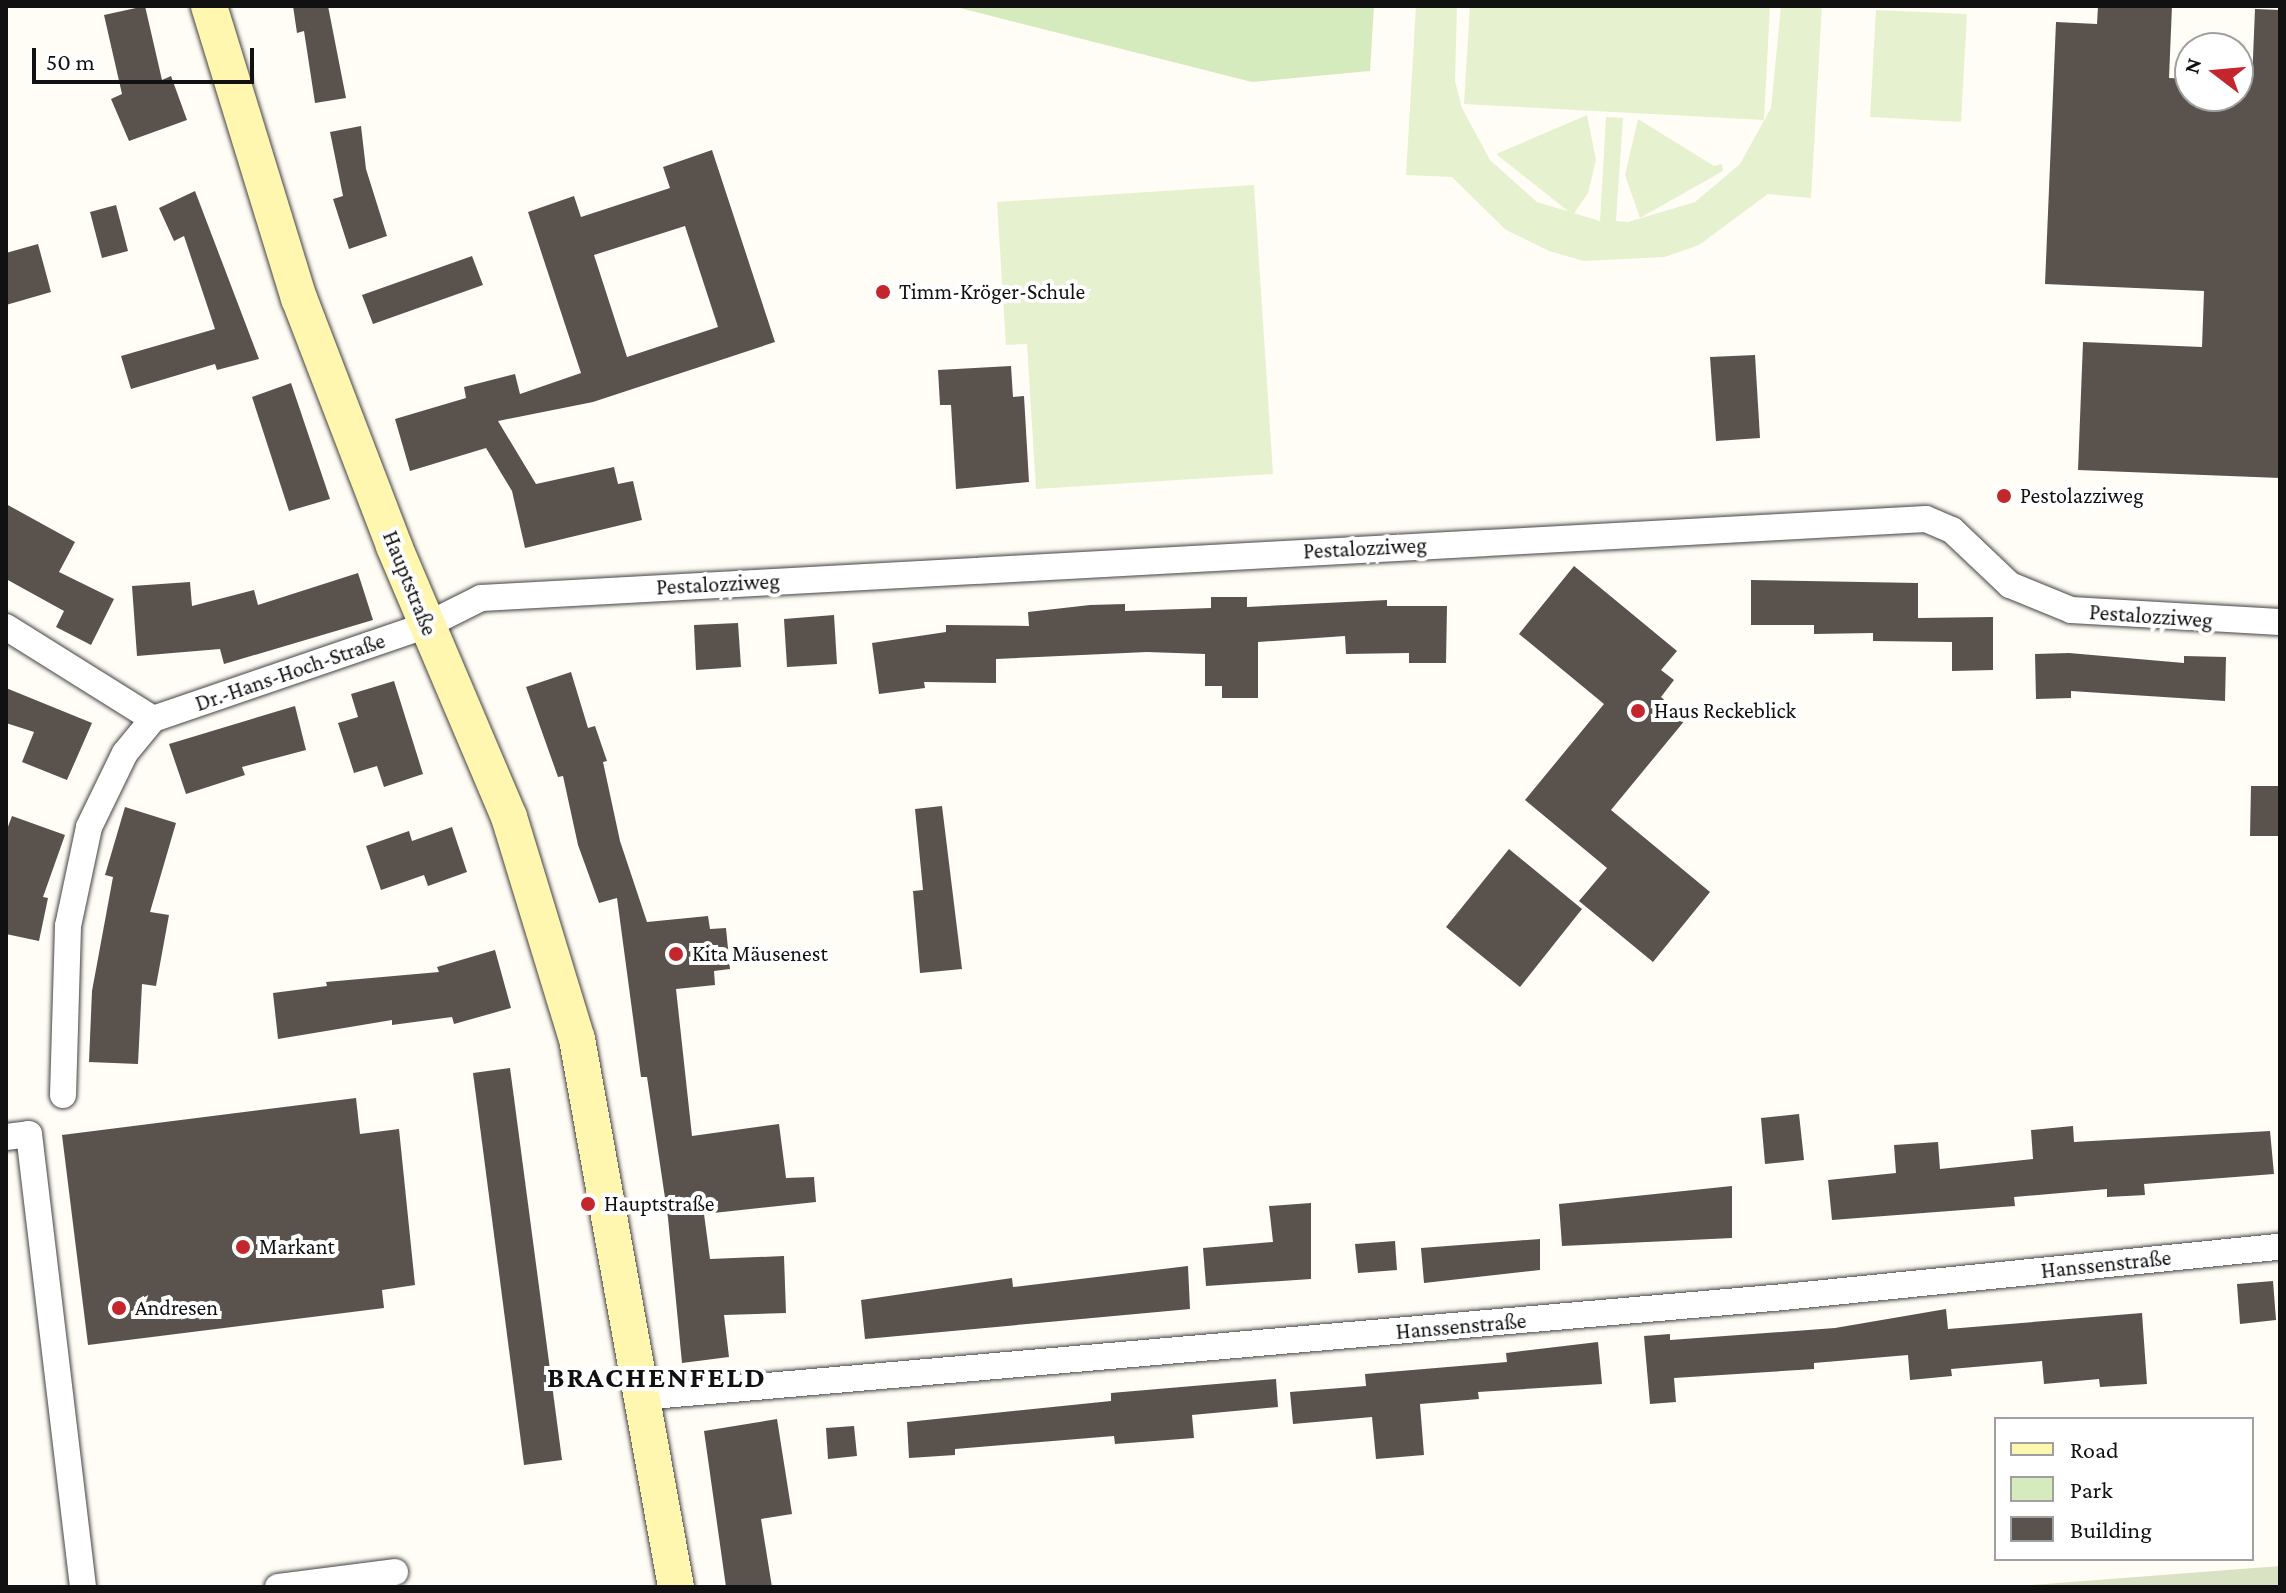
<!DOCTYPE html>
<meta charset="utf-8">
<style>
body{margin:0}
#map{position:relative;width:2286px;height:1593px;overflow:hidden;background:#fffdf5;font-family:"Crimson Pro",serif}
div>[style]{position:absolute}
[style*='--x']{left:calc(var(--x)*1px);top:calc(var(--y)*1px);width:calc(var(--w)*1px);rotate:calc(var(--a)*1deg)}
.green>*{inset:0;background:#d5ebbd}
.cemetery>*{inset:0;background:#d9e3c4}
.pitch>*{inset:0;background:#e6f2cf}
.building>*{inset:0;background:#5a524d}
.roads{filter:drop-shadow(0 0 2px #444) drop-shadow(0 0 2px #444)}
.street>*{height:26px;margin:-13px;padding:0 13px;transform-origin:13px;border-radius:13px;background:#fff}
.secondary>*{height:36px;margin:-18px;padding:0 18px;transform-origin:18px;border-radius:18px;background:#fff6b0}
.dots>*{width:22px;height:22px;translate:-50% -50%;box-sizing:border-box;border:4px solid #fff;border-radius:50%}
span{translate:-50% -50%;white-space:nowrap;text-align:center;line-height:1.15;-webkit-text-stroke:8px #fff;paint-order:stroke}
.poi-label{font-size:22px;color:#111}
.left{translate:0 -50%;text-align:left}
.street-label{font-size:22px;color:#111}
.district-label{font-size:30px;color:#111;font-weight:700;letter-spacing:2px}
.frame{position:absolute;inset:0;border:8px solid #111;pointer-events:none}
.legend{position:absolute;left:1994px;top:1417px;width:260px;height:144px;box-sizing:border-box;background:#fff;border:2px solid #a0a0a0;margin:0;padding:10px 14px;list-style:none;font-size:24px;color:#111}
.legend li{display:flex;align-items:center;gap:16px;height:40px}
.legend b{width:40px;border:2px solid #a0a0a0}
.north{position:absolute;left:2174px;top:32px;width:80px;height:80px;box-sizing:border-box;background:#fff;border:2px solid #a0a0a0;border-radius:50%;rotate:286deg;font-size:22px;font-weight:700;line-height:32px;text-align:center;color:#111}
.north::after{content:'';display:block;margin:auto;width:28px;height:36px;background:#c4262e;clip-path:polygon(50% 0,100% 100%,50% 72%,0 100%)}
.scale{position:absolute;left:32px;top:48px;width:222px;height:36px;box-sizing:border-box;border:4px solid #111;border-top:0;padding-left:10px;font-size:24px;line-height:28px;white-space:nowrap;color:#111;-webkit-text-stroke:6px #fff;paint-order:stroke}
</style>
<div id="map">
<div class="green">
<div style="clip-path:polygon(952px 6px,1374px 6px,1370px 71px,1252px 82px)"></div>
</div>
<div class="cemetery">
<div style="clip-path:polygon(2280px 1566px,2280px 1587px,2007px 1587px)"></div>
</div>
<div class="pitch">
<div style="clip-path:polygon(1416px 6px,1457px 6px,1455px 81px,1462px 108px,1490px 160px,1537px 202px,1600px 221px,1606px 117px,1623px 118px,1616px 221px,1628px 222px,1695px 202px,1740px 164px,1771px 108px,1781px 6px,1822px 6px,1811px 198px,1768px 194px,1699px 245px,1665px 257px,1584px 261px,1549px 251px,1506px 230px,1452px 177px,1406px 175px)"></div>
<div style="clip-path:polygon(1470px 6px,1770px 6px,1764px 120px,1464px 104px)"></div>
<div style="clip-path:polygon(1876px 10px,1967px 14px,1961px 122px,1870px 117px)"></div>
<div style="clip-path:polygon(1587px 115px,1596px 160px,1588px 193px,1573px 215px,1496px 154px)"></div>
<div style="clip-path:polygon(1638px 119px,1714px 166px,1722px 164px,1723px 171px,1640px 218px,1625px 175px)"></div>
<div style="clip-path:polygon(1254px 185px,1273px 474px,1036px 489px,1027px 344px,1006px 345px,997px 202px)"></div>
</div>
<div class="building">
<div style="clip-path:polygon(145px 6px,162px 80px,171px 76px,187px 120px,129px 141px,111px 99px,122px 94px,104px 15px)"></div>
<div style="clip-path:polygon(293px 6px,328px 6px,346px 98px,315px 103px,304px 31px,297px 33px)"></div>
<div style="clip-path:polygon(2098px 6px,2172px 6px,2169px 78px,2190px 79px,2190px 96px,2238px 96px,2238px 81px,2252px 82px,2255px 9px,2280px 10px,2280px 478px,2078px 470px,2083px 342px,2202px 347px,2204px 291px,2045px 284px,2056px 22px,2097px 24px)"></div>
<div style="clip-path:polygon(361px 126px,366px 169px,387px 236px,349px 249px,333px 199px,343px 196px,330px 132px)"></div>
<div style="clip-path:polygon(evenodd,712px 150px,775px 342px,593px 402px,498px 421px,536px 484px,614px 467px,618px 484px,633px 481px,642px 520px,525px 548px,512px 491px,486px 448px,410px 471px,395px 419px,466px 398px,464px 387px,515px 374px,520px 394px,581px 373px,528px 212px,574px 196px,581px 217px,670px 188px,663px 167px,712px 150px,685px 226px,718px 327px,627px 357px,594px 255px,685px 226px)"></div>
<div style="clip-path:polygon(195px 191px,259px 359px,217px 370px,215px 364px,131px 389px,121px 356px,215px 329px,184px 236px,174px 241px,159px 208px)"></div>
<div style="clip-path:polygon(116px 205px,128px 251px,102px 258px,90px 212px)"></div>
<div style="clip-path:polygon(38px 244px,51px 292px,6px 305px,6px 253px)"></div>
<div style="clip-path:polygon(472px 256px,483px 285px,373px 324px,362px 295px)"></div>
<div style="clip-path:polygon(1755px 355px,1760px 438px,1716px 441px,1710px 357px)"></div>
<div style="clip-path:polygon(1011px 366px,1013px 397px,1024px 396px,1029px 482px,956px 489px,951px 405px,940px 405px,938px 370px)"></div>
<div style="clip-path:polygon(291px 383px,330px 499px,289px 511px,252px 397px)"></div>
<div style="clip-path:polygon(6px 504px,75px 542px,59px 572px,114px 599px,91px 645px,56px 627px,64px 611px,6px 579px)"></div>
<div style="clip-path:polygon(1574px 566px,1677px 651px,1661px 670px,1674px 680px,1661px 697px,1686px 719px,1611px 810px,1710px 892px,1653px 962px,1579px 901px,1607px 868px,1525px 800px,1604px 704px,1519px 634px)"></div>
<div style="clip-path:polygon(358px 573px,373px 620px,224px 664px,220px 649px,137px 656px,132px 586px,190px 582px,192px 606px,254px 590px,258px 605px)"></div>
<div style="clip-path:polygon(1751px 580px,1918px 583px,1918px 618px,1993px 617px,1993px 670px,1952px 671px,1952px 642px,1873px 641px,1873px 633px,1814px 634px,1814px 625px,1751px 625px)"></div>
<div style="clip-path:polygon(1211px 597px,1247px 597px,1247px 607px,1387px 600px,1387px 606px,1447px 606px,1446px 663px,1409px 663px,1409px 653px,1346px 654px,1345px 636px,1258px 642px,1258px 698px,1222px 698px,1222px 686px,1205px 686px,1205px 654px,1147px 652px,996px 659px,996px 683px,924px 682px,925px 688px,879px 694px,872px 643px,946px 632px,946px 625px,1029px 626px,1028px 612px,1090px 605px,1125px 604px,1125px 611px,1211px 608px)"></div>
<div style="clip-path:polygon(834px 615px,837px 664px,787px 667px,784px 619px)"></div>
<div style="clip-path:polygon(738px 623px,741px 667px,696px 670px,694px 625px)"></div>
<div style="clip-path:polygon(2069px 653px,2184px 663px,2184px 656px,2226px 657px,2225px 701px,2071px 691px,2071px 698px,2036px 699px,2035px 654px)"></div>
<div style="clip-path:polygon(571px 672px,588px 728px,595px 726px,607px 761px,603px 762px,620px 841px,647px 922px,708px 916px,710px 929px,726px 928px,730px 969px,714px 971px,715px 985px,676px 989px,692px 1136px,779px 1124px,786px 1178px,814px 1177px,816px 1202px,704px 1214px,710px 1259px,784px 1256px,786px 1313px,724px 1315px,729px 1357px,682px 1363px,668px 1218px,647px 1077px,641px 1077px,617px 898px,599px 903px,578px 845px,563px 776px,558px 777px,526px 687px)"></div>
<div style="clip-path:polygon(394px 681px,423px 774px,384px 787px,377px 766px,354px 773px,338px 723px,358px 717px,351px 694px)"></div>
<div style="clip-path:polygon(6px 688px,92px 723px,67px 780px,22px 762px,34px 732px,6px 723px)"></div>
<div style="clip-path:polygon(295px 706px,306px 750px,242px 767px,245px 775px,186px 794px,169px 744px)"></div>
<div style="clip-path:polygon(2251px 786px,2280px 786px,2280px 836px,2250px 836px)"></div>
<div style="clip-path:polygon(942px 806px,962px 969px,920px 973px,913px 891px,923px 890px,915px 809px)"></div>
<div style="clip-path:polygon(125px 807px,176px 823px,150px 912px,169px 915px,156px 986px,142px 984px,138px 1064px,89px 1062px,92px 991px,113px 877px,105px 875px)"></div>
<div style="clip-path:polygon(12px 816px,65px 835px,43px 897px,48px 898px,39px 941px,6px 934px,6px 832px)"></div>
<div style="clip-path:polygon(452px 827px,467px 872px,428px 886px,424px 875px,381px 890px,366px 846px,409px 831px,412px 841px)"></div>
<div style="clip-path:polygon(1509px 849px,1582px 909px,1520px 987px,1446px 927px)"></div>
<div style="clip-path:polygon(495px 950px,511px 1008px,454px 1024px,452px 1017px,392px 1025px,392px 1020px,278px 1039px,273px 993px,327px 986px,326px 982px,439px 972px,437px 967px)"></div>
<div style="clip-path:polygon(510px 1068px,562px 1460px,524px 1465px,473px 1073px)"></div>
<div style="clip-path:polygon(356px 1098px,360px 1134px,399px 1129px,415px 1285px,382px 1290px,384px 1308px,88px 1345px,62px 1135px)"></div>
<div style="clip-path:polygon(1799px 1114px,1804px 1160px,1765px 1164px,1761px 1118px)"></div>
<div style="clip-path:polygon(2073px 1126px,2074px 1142px,2270px 1131px,2274px 1174px,2144px 1184px,2145px 1195px,2107px 1197px,2107px 1189px,2014px 1197px,2015px 1206px,1832px 1220px,1828px 1180px,1896px 1173px,1894px 1145px,1938px 1142px,1940px 1169px,2033px 1159px,2031px 1130px)"></div>
<div style="clip-path:polygon(1732px 1186px,1732px 1238px,1562px 1246px,1559px 1204px)"></div>
<div style="clip-path:polygon(1311px 1203px,1311px 1279px,1206px 1286px,1203px 1248px,1273px 1242px,1269px 1206px)"></div>
<div style="clip-path:polygon(1540px 1239px,1540px 1270px,1424px 1283px,1421px 1248px)"></div>
<div style="clip-path:polygon(1395px 1241px,1397px 1270px,1358px 1273px,1355px 1244px)"></div>
<div style="clip-path:polygon(1188px 1266px,1190px 1309px,865px 1339px,861px 1300px,1012px 1278px,1013px 1287px)"></div>
<div style="clip-path:polygon(2273px 1281px,2276px 1320px,2240px 1324px,2237px 1284px)"></div>
<div style="clip-path:polygon(1946px 1309px,1948px 1329px,2142px 1313px,2147px 1384px,2100px 1387px,2099px 1379px,2044px 1384px,2042px 1361px,1951px 1369px,1952px 1376px,1910px 1380px,1908px 1355px,1814px 1363px,1814px 1369px,1674px 1378px,1676px 1402px,1650px 1404px,1644px 1336px,1670px 1334px,1670px 1340px,1835px 1328px)"></div>
<div style="clip-path:polygon(1598px 1342px,1602px 1384px,1478px 1392px,1479px 1399px,1420px 1404px,1424px 1455px,1376px 1459px,1372px 1417px,1293px 1424px,1290px 1392px,1366px 1386px,1365px 1374px,1507px 1362px,1506px 1353px)"></div>
<div style="clip-path:polygon(1276px 1379px,1278px 1407px,1192px 1415px,1194px 1438px,1115px 1444px,1114px 1436px,955px 1449px,955px 1455px,909px 1458px,907px 1422px,1111px 1401px,1111px 1393px)"></div>
<div style="clip-path:polygon(777px 1419px,792px 1514px,761px 1519px,772px 1587px,726px 1587px,704px 1431px)"></div>
<div style="clip-path:polygon(854px 1426px,857px 1456px,828px 1459px,826px 1428px)"></div>
</div>
<div class="roads">
<div class="street">
<div style="--x:6;--y:627;--w:173;--a:32"></div>
<div style="--x:153;--y:719;--w:290;--a:-18.9"></div>
<div style="--x:427;--y:625;--w:60;--a:-26.6"></div>
<div style="--x:481;--y:598;--w:1447;--a:-3.13"></div>
<div style="--x:1926;--y:519;--w:28;--a:23"></div>
<div style="--x:1952;--y:530;--w:80;--a:43.5"></div>
<div style="--x:2010;--y:585;--w:66;--a:22.3"></div>
<div style="--x:2071;--y:610;--w:209;--a:3.3"></div>
<div style="--x:63;--y:1095;--w:169;--a:-88.3"></div>
<div style="--x:68;--y:926;--w:101;--a:-78"></div>
<div style="--x:89;--y:827;--w:82;--a:-64.1"></div>
<div style="--x:125;--y:753;--w:44;--a:-50.5"></div>
<div style="--x:6;--y:1137;--w:23;--a:-7"></div>
<div style="--x:29;--y:1134;--w:456;--a:83.2"></div>
<div style="--x:641;--y:1397;--w:1147;--a:-5"></div>
<div style="--x:1784;--y:1297;--w:499;--a:-5.8"></div>
<div style="--x:278;--y:1587;--w:118;--a:-7.3"></div>
</div>
<div class="secondary">
<div style="--x:209;--y:6;--w:306;--a:72.9"></div>
<div style="--x:299;--y:298;--w:266;--a:69"></div>
<div style="--x:394;--y:546;--w:294;--a:67"></div>
<div style="--x:509;--y:817;--w:232;--a:73"></div>
<div style="--x:577;--y:1039;--w:557;--a:79.76"></div>
</div>
</div>
<div class="dots">
<div style="left:883px;top:292px;background:#c4262e"></div>
<div style="left:2004px;top:496px;background:#c4262e"></div>
<div style="left:1638px;top:711px;background:#c4262e"></div>
<div style="left:676px;top:954px;background:#c4262e"></div>
<div style="left:588px;top:1204px;background:#c4262e"></div>
<div style="left:243px;top:1247px;background:#c4262e"></div>
<div style="left:119px;top:1308px;background:#c4262e"></div>
</div>
<div class="poi-label">
<span class="left" style="left:899px;top:292px">Timm-Kröger-Schule</span>
<span class="left" style="left:2020px;top:496px">Pestolazziweg</span>
<span class="left" style="left:1654px;top:711px">Haus Reckeblick</span>
<span class="left" style="left:692px;top:954px">Kita Mäusenest</span>
<span class="left" style="left:604px;top:1204px">Hauptstraße</span>
<span class="left" style="left:259px;top:1247px">Markant</span>
<span class="left" style="left:135px;top:1308px">Andresen</span>
</div>
<div class="street-label">
<span style="left:1365px;top:548px;rotate:-3deg">Pestalozziweg</span>
<span style="left:410px;top:583px;rotate:68deg">Hauptstraße</span>
<span style="left:718px;top:584px;rotate:-3deg">Pestalozziweg</span>
<span style="left:2151px;top:616px;rotate:4deg">Pestalozziweg</span>
<span style="left:290px;top:672px;rotate:-19deg">Dr.-Hans-Hoch-Straße</span>
<span style="left:2106px;top:1264px;rotate:-6deg">Hanssenstraße</span>
<span style="left:1461px;top:1326px;rotate:-5deg">Hanssenstraße</span>
</div>
<div class="district-label">
<span style="left:657px;top:1377px">BRACHENFELD</span>
</div>
<div class="frame"></div>
<ul class="legend">
<li><b style="height:10px;background:#fff6b0"></b>Road</li>
<li><b style="height:22px;background:#d5ebbd"></b>Park</li>
<li><b style="height:22px;background:#5a524d"></b>Building</li>
</ul>
<div class="north">N</div>
<div class="scale">50 m</div>
</div>
